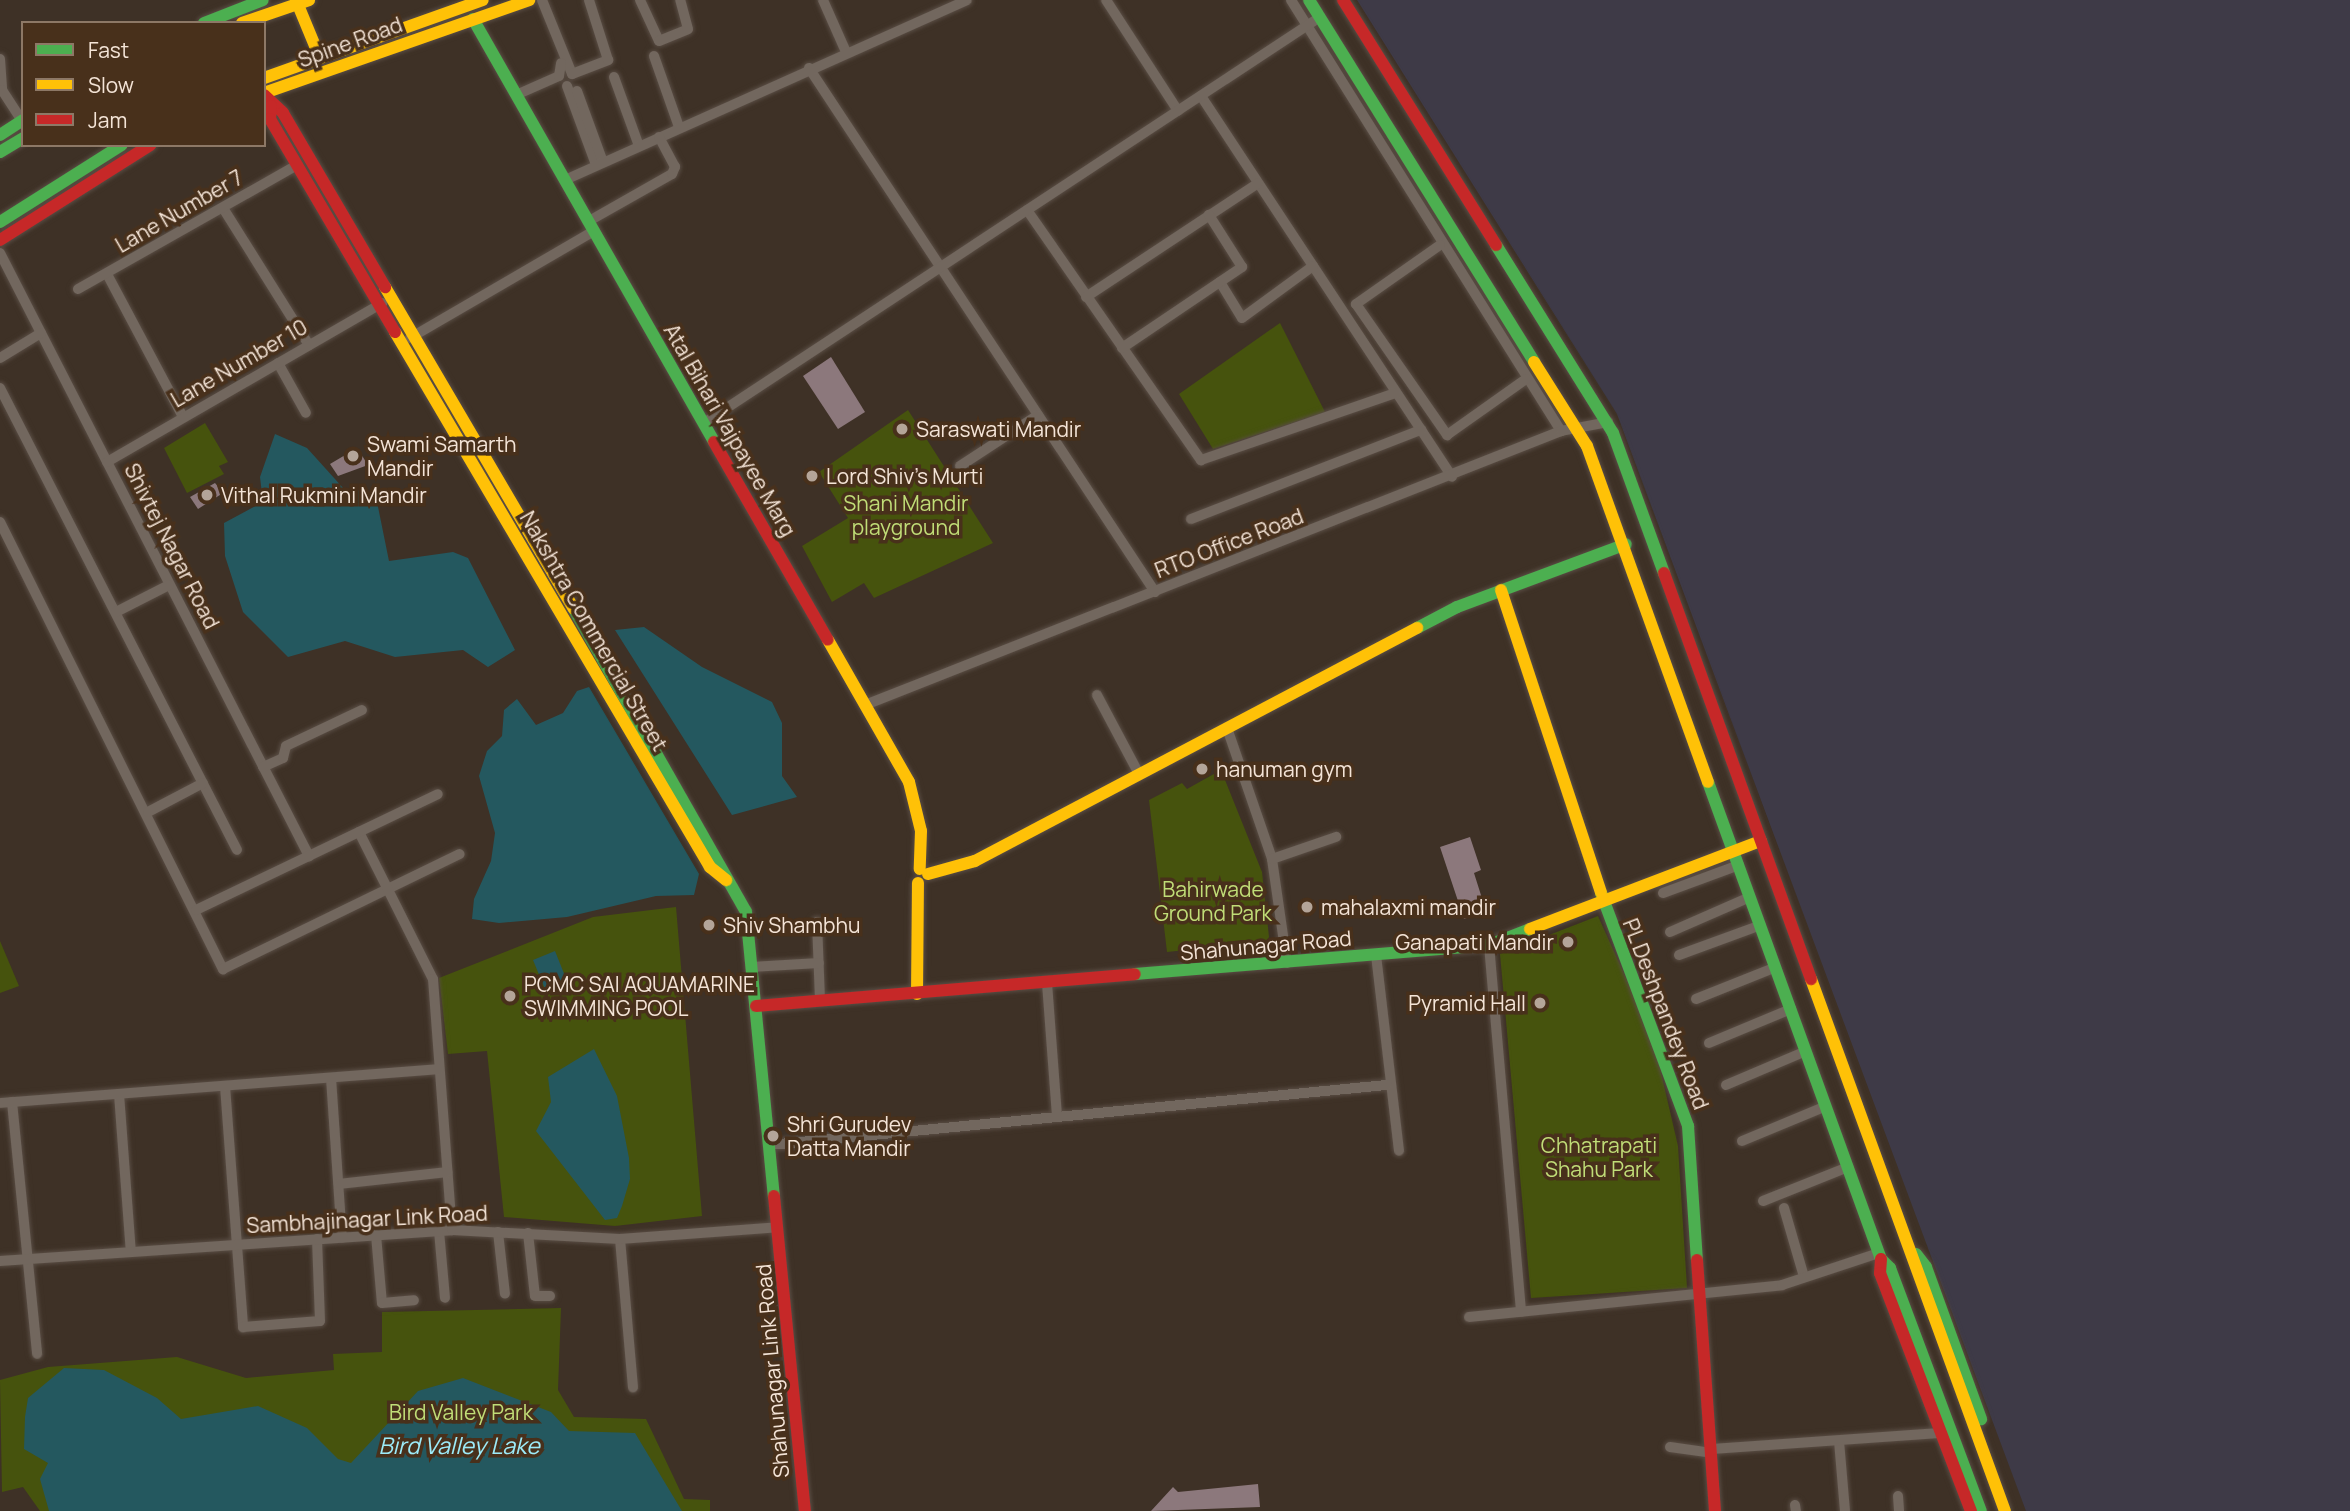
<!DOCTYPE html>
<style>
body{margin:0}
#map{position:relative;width:2350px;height:1511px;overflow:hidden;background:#3e3126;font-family:Manrope,sans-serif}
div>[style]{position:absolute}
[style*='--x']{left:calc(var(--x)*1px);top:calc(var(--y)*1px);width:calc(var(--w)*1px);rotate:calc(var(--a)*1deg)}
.industrial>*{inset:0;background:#3e3a47}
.green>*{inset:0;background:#46530d}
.water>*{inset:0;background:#24585f}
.building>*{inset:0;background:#8c787c}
.roads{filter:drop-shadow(0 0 2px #594d44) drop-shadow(0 0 2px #594d44)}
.street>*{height:10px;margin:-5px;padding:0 5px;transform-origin:5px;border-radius:5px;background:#72675e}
.fast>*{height:12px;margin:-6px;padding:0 6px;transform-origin:6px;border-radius:6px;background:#4caf50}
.slow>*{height:12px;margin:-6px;padding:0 6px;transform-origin:6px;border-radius:6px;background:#ffc107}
.jam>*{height:12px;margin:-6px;padding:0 6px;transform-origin:6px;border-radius:6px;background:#c62828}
.dots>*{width:19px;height:19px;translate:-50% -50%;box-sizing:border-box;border:4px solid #48301b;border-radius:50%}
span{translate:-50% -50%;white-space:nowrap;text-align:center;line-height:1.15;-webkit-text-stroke:7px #48301b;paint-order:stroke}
.street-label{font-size:21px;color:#f4e4d7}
.poi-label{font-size:21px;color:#f4e4d7}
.left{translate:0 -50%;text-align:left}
.right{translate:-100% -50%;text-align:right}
.park-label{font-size:21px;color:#c0dd77}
.water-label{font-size:23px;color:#9cebf9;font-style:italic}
.legend{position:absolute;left:21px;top:21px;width:245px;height:126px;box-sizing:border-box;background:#48301b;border:2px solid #8d7866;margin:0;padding:9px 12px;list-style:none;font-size:21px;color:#f4e4d7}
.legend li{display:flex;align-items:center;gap:14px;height:35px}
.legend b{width:35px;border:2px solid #8d7866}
</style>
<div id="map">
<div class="industrial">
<div style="clip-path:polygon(1357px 0,2350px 0,2350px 1511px,2026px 1511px,1617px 414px)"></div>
</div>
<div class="green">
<div style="clip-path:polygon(1280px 323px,1325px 412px,1213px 449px,1179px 394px)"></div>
<div style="clip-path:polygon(908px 410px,993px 543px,874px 598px,864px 583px,832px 602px,802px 546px,848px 518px,819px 472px)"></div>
<div style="clip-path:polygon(205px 423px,228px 462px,219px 466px,224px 474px,187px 493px,164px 448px)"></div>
<div style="clip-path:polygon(1221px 770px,1262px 872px,1269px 937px,1259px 953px,1186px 962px,1186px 950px,1167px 952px,1149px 800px,1182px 783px,1187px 789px)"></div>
<div style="clip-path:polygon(676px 907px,702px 1216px,615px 1226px,504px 1217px,487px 1051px,448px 1054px,439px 978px,593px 917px)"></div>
<div style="clip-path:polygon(1598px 916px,1653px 1038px,1678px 1146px,1687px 1288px,1531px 1298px,1500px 954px)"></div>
<div style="clip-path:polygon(0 941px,19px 986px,0 993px)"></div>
<div style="clip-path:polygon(561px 1308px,558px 1390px,574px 1417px,646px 1419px,684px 1499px,710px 1500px,710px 1511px,40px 1511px,23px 1487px,2px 1492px,0 1380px,48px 1367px,177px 1357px,246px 1378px,334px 1370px,333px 1354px,382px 1352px,382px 1312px)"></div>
</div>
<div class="water">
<div style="clip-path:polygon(275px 434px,307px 448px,344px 489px,375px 492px,389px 561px,453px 552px,468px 558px,515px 650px,488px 667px,463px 650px,395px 657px,345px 641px,288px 657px,243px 612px,225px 556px,224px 523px,263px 502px,260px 477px)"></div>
<div style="clip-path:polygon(644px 627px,702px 667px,772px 702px,782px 723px,782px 776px,797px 797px,732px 815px,615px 630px)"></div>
<div style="clip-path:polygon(589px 687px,699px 874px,694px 895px,656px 896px,567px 917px,499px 923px,472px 919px,474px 899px,491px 861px,495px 833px,479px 776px,487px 751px,502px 736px,504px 710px,517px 699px,536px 725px,563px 713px,577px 691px)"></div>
<div style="clip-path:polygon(555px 951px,569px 986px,547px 994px,533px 960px)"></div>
<div style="clip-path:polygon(594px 1049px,617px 1096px,629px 1158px,630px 1179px,622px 1206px,617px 1218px,605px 1220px,536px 1131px,551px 1102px,548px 1077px)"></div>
<div style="clip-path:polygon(64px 1368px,104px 1370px,157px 1398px,181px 1419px,258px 1406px,307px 1428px,338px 1459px,351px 1463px,418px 1391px,463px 1378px,551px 1412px,569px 1431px,635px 1433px,682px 1511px,49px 1511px,40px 1479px,48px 1463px,24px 1449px,25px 1417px,28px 1398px)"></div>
</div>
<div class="building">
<div style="clip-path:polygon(831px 357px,865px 412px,838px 429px,803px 376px)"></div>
<div style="clip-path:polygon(357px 448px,368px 465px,338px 476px,330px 464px)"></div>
<div style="clip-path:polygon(215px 483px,223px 493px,198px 509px,190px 497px)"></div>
<div style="clip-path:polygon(1470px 837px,1481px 870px,1474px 873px,1486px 911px,1464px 919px,1440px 847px)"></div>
<div style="clip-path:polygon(1258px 1484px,1260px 1507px,1151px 1511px,1173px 1487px,1178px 1492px)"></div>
</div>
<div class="roads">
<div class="street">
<div style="--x:542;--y:0;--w:80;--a:67.9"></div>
<div style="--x:572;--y:74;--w:39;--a:-21"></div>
<div style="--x:608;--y:60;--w:63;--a:-107.6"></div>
<div style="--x:640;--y:0;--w:45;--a:65.1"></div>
<div style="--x:659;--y:41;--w:31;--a:-22"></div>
<div style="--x:688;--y:29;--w:30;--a:-105"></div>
<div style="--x:823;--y:0;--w:57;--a:66.1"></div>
<div style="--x:1106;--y:0;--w:132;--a:57"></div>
<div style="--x:1291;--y:0;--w:509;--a:57.93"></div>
<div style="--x:654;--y:56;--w:75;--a:70.6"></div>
<div style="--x:0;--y:59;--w:31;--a:86"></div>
<div style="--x:2;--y:90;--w:37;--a:57"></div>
<div style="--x:809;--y:68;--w:628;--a:56.56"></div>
<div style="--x:614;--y:77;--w:73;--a:70.1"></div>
<div style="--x:567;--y:86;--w:84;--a:69.8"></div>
<div style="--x:577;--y:91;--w:76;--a:69.9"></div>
<div style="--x:516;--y:95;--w:47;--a:-23.8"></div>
<div style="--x:559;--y:76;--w:13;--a:-81"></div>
<div style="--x:1201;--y:96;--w:456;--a:56.6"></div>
<div style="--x:565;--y:180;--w:440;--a:-24.1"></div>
<div style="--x:223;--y:208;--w:162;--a:57.9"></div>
<div style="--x:1027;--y:210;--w:305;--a:55.2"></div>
<div style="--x:1201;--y:460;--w:206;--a:-19"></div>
<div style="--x:589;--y:221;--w:95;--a:-29.5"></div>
<div style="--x:672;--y:174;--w:8;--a:-67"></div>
<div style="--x:675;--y:167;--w:34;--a:-118"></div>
<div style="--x:1440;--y:245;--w:103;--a:144.9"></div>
<div style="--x:1356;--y:304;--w:160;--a:55.2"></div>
<div style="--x:1447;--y:435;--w:97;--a:-35.3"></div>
<div style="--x:0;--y:253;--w:678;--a:62.87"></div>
<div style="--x:107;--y:274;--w:162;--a:62"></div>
<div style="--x:1220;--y:282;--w:42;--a:58.6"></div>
<div style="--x:1242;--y:318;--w:88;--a:-36.2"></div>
<div style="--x:78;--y:289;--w:252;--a:-29.5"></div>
<div style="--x:1086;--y:297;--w:206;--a:-33.5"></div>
<div style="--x:410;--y:338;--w:213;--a:-30.2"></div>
<div style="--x:1122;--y:348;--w:145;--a:-34"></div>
<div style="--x:1242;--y:267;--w:62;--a:-122.4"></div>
<div style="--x:0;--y:358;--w:48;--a:-31.4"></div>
<div style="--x:278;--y:363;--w:57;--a:60.8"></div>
<div style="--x:0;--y:388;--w:519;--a:62.84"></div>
<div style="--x:704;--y:423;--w:738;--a:-33.39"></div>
<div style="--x:107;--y:462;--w:318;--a:-30"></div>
<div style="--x:960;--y:466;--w:93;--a:-33.2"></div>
<div style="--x:1191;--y:519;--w:247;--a:-21.2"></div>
<div style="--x:0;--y:522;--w:500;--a:63.5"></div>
<div style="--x:223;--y:969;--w:263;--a:-25.9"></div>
<div style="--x:116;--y:612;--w:59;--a:-27"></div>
<div style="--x:1097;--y:695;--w:89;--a:62"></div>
<div style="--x:865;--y:705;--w:748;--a:-21.49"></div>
<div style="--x:1561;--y:431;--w:48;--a:-10.8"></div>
<div style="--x:1227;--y:728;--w:139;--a:71"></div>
<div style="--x:1272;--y:859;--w:105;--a:81.8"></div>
<div style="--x:263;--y:767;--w:22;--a:-24"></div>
<div style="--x:283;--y:758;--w:12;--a:-76"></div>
<div style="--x:286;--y:746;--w:84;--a:-25.3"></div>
<div style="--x:148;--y:812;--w:62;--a:-27.8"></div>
<div style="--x:359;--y:832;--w:165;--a:63.3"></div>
<div style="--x:433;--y:979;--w:252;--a:85.7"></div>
<div style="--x:1272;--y:859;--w:68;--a:-19"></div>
<div style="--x:1663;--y:893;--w:81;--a:-20.2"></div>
<div style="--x:196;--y:910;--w:268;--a:-25.6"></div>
<div style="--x:817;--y:922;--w:79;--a:87.8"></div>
<div style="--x:1670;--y:932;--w:87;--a:-23.6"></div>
<div style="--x:1489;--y:945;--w:368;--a:85"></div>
<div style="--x:1376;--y:955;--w:197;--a:83.3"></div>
<div style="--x:1679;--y:955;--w:87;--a:-20.1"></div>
<div style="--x:751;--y:967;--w:68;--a:-3.4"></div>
<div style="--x:1047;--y:983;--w:134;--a:85.7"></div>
<div style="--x:1696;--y:999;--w:86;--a:-21.8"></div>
<div style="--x:1709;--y:1043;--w:89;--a:-22.5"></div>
<div style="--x:331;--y:1078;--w:160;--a:86.1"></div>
<div style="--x:1726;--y:1085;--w:87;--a:-23"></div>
<div style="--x:225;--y:1086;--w:242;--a:85.7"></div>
<div style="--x:243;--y:1327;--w:77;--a:-4.5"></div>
<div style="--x:320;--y:1321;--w:82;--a:-92.1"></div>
<div style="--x:119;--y:1094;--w:158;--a:85.7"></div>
<div style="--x:12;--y:1102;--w:253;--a:84.3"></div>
<div style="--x:0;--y:1103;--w:440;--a:-4.4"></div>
<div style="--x:1742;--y:1141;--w:91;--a:-22.6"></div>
<div style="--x:769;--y:1145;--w:621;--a:-5.55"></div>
<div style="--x:339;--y:1184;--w:109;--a:-6.3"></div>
<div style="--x:1763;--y:1201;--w:92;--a:-21.8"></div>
<div style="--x:1784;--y:1208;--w:72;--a:73.8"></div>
<div style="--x:439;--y:1231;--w:67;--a:84.9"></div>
<div style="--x:498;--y:1232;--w:62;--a:83.6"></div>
<div style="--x:528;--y:1233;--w:63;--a:83.7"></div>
<div style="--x:535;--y:1296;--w:15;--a:0"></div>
<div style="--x:376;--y:1235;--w:68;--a:85"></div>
<div style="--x:382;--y:1303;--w:32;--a:-5"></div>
<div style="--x:620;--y:1239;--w:149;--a:85"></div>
<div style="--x:0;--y:1261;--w:453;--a:-3.9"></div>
<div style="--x:452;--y:1230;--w:168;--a:3.1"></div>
<div style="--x:620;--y:1239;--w:158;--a:-4.3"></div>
<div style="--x:1469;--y:1317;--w:315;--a:-5.8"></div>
<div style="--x:1782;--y:1285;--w:102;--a:-18.3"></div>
<div style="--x:1839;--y:1441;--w:70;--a:85.1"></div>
<div style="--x:1670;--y:1447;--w:42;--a:8.1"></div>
<div style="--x:1712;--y:1449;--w:228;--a:-4"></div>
<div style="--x:1898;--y:1496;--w:15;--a:86"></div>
<div style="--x:1795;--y:1505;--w:6;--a:81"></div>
</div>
<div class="fast">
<div style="--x:1309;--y:0;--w:426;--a:58.1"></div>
<div style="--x:473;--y:19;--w:487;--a:60.3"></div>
<div style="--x:204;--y:23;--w:63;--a:-21.3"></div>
<div style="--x:0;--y:135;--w:27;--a:-33"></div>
<div style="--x:0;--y:152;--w:27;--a:-31"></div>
<div style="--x:0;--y:222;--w:144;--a:-32.3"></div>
<div style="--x:1496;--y:245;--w:221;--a:58.1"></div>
<div style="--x:1613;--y:433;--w:149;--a:70"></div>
<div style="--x:574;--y:609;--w:348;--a:60.4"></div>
<div style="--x:746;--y:912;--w:285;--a:84.4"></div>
<div style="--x:1417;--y:628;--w:45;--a:-27.7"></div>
<div style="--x:1457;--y:607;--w:180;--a:-20.4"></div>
<div style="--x:1708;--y:782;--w:507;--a:70.07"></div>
<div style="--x:1881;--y:1259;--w:13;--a:45"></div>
<div style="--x:1890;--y:1268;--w:259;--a:69.5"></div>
<div style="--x:1601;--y:893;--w:249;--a:69.5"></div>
<div style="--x:1688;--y:1126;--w:134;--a:86.2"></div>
<div style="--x:1135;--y:974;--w:355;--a:-4.7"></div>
<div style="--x:1489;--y:945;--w:44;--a:-21.3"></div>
<div style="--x:1916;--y:1254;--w:16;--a:52"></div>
<div style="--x:1926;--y:1267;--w:162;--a:70.1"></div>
</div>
<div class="slow">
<div style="--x:296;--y:0;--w:63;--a:67.5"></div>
<div style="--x:242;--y:23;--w:71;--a:-18.9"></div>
<div style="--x:264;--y:78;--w:232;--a:-19.6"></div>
<div style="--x:264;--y:93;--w:281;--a:-19.3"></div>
<div style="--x:385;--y:287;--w:373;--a:59.6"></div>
<div style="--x:395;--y:332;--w:621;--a:59.51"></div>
<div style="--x:710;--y:867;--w:21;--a:39"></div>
<div style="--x:1534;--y:362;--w:99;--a:57.8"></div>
<div style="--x:1587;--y:446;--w:357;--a:70.2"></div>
<div style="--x:1501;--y:590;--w:319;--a:71.7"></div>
<div style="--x:828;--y:640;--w:163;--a:60.3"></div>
<div style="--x:909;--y:782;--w:50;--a:76.2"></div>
<div style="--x:921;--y:831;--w:38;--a:92"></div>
<div style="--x:928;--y:874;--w:49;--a:-15.5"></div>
<div style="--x:975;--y:861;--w:500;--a:-27.8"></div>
<div style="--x:1530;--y:929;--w:247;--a:-20.9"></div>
<div style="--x:1811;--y:979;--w:566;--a:69.97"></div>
<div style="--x:917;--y:994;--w:111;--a:-89.5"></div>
</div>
<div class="jam">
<div style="--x:1343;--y:0;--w:289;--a:58"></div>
<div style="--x:264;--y:95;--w:26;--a:43"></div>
<div style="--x:283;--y:113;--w:202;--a:59.6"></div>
<div style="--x:271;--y:106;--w:13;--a:94"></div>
<div style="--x:270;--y:119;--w:247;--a:59.6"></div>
<div style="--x:0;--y:240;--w:178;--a:-32.3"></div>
<div style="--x:714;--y:442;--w:228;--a:60.1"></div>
<div style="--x:1664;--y:573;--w:432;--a:70.1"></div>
<div style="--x:756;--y:1006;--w:380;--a:-4.8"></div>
<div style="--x:774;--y:1196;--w:317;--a:84.4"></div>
<div style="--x:1881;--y:1259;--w:14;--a:94"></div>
<div style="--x:1880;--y:1273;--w:255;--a:69.1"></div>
<div style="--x:1697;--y:1260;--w:252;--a:85.9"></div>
</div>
</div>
<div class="dots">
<div style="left:902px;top:429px;background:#b4a599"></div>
<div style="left:353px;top:456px;background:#b4a599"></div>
<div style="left:812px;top:476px;background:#b4a599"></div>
<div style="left:207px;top:495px;background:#b4a599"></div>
<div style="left:1202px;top:769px;background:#b4a599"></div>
<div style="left:1307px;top:907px;background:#b4a599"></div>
<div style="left:709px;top:925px;background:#b4a599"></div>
<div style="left:1568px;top:942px;background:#b4a599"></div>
<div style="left:510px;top:996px;background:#b4a599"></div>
<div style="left:1540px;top:1003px;background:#b4a599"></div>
<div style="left:773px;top:1136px;background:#b4a599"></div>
</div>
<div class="street-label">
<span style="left:350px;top:42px;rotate:-20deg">Spine Road</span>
<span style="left:179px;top:211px;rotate:-30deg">Lane Number 7</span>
<span style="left:239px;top:363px;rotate:-30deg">Lane Number 10</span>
<span style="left:730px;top:430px;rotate:60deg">Atal Bihari Vajpayee Marg</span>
<span style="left:1229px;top:543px;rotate:-21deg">RTO Office Road</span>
<span style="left:172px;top:546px;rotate:63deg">Shivtej Nagar Road</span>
<span style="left:594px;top:631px;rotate:60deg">Nakshtra Commercial Street</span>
<span style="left:1266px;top:945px;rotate:-5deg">Shahunagar Road</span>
<span style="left:1666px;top:1014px;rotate:69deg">PL Deshpandey Road</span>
<span style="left:367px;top:1219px;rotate:-3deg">Sambhajinagar Link Road</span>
<span style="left:772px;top:1371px;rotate:-95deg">Shahunagar Link Road</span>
</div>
<div class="poi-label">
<span class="left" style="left:916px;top:429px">Saraswati Mandir</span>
<span class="left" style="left:367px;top:456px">Swami Samarth<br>Mandir</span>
<span class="left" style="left:826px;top:476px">Lord Shiv's Murti</span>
<span class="left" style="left:221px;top:495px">Vithal Rukmini Mandir</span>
<span class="left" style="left:1216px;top:769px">hanuman gym</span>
<span class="left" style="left:1321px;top:907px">mahalaxmi mandir</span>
<span class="left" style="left:723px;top:925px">Shiv Shambhu</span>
<span class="right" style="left:1554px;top:942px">Ganapati Mandir</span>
<span class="left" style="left:524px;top:996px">PCMC SAI AQUAMARINE<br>SWIMMING POOL</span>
<span class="right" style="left:1526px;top:1003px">Pyramid Hall</span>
<span class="left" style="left:787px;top:1136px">Shri Gurudev<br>Datta Mandir</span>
</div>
<div class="park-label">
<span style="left:906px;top:515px">Shani Mandir<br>playground</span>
<span style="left:1213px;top:901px">Bahirwade<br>Ground Park</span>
<span style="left:1599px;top:1157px">Chhatrapati<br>Shahu Park</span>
<span style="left:461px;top:1412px">Bird Valley Park</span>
</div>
<div class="water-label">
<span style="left:459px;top:1445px">Bird Valley Lake</span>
</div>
<ul class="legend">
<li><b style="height:9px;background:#4caf50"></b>Fast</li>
<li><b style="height:9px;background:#ffc107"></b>Slow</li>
<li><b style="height:9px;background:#c62828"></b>Jam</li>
</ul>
</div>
